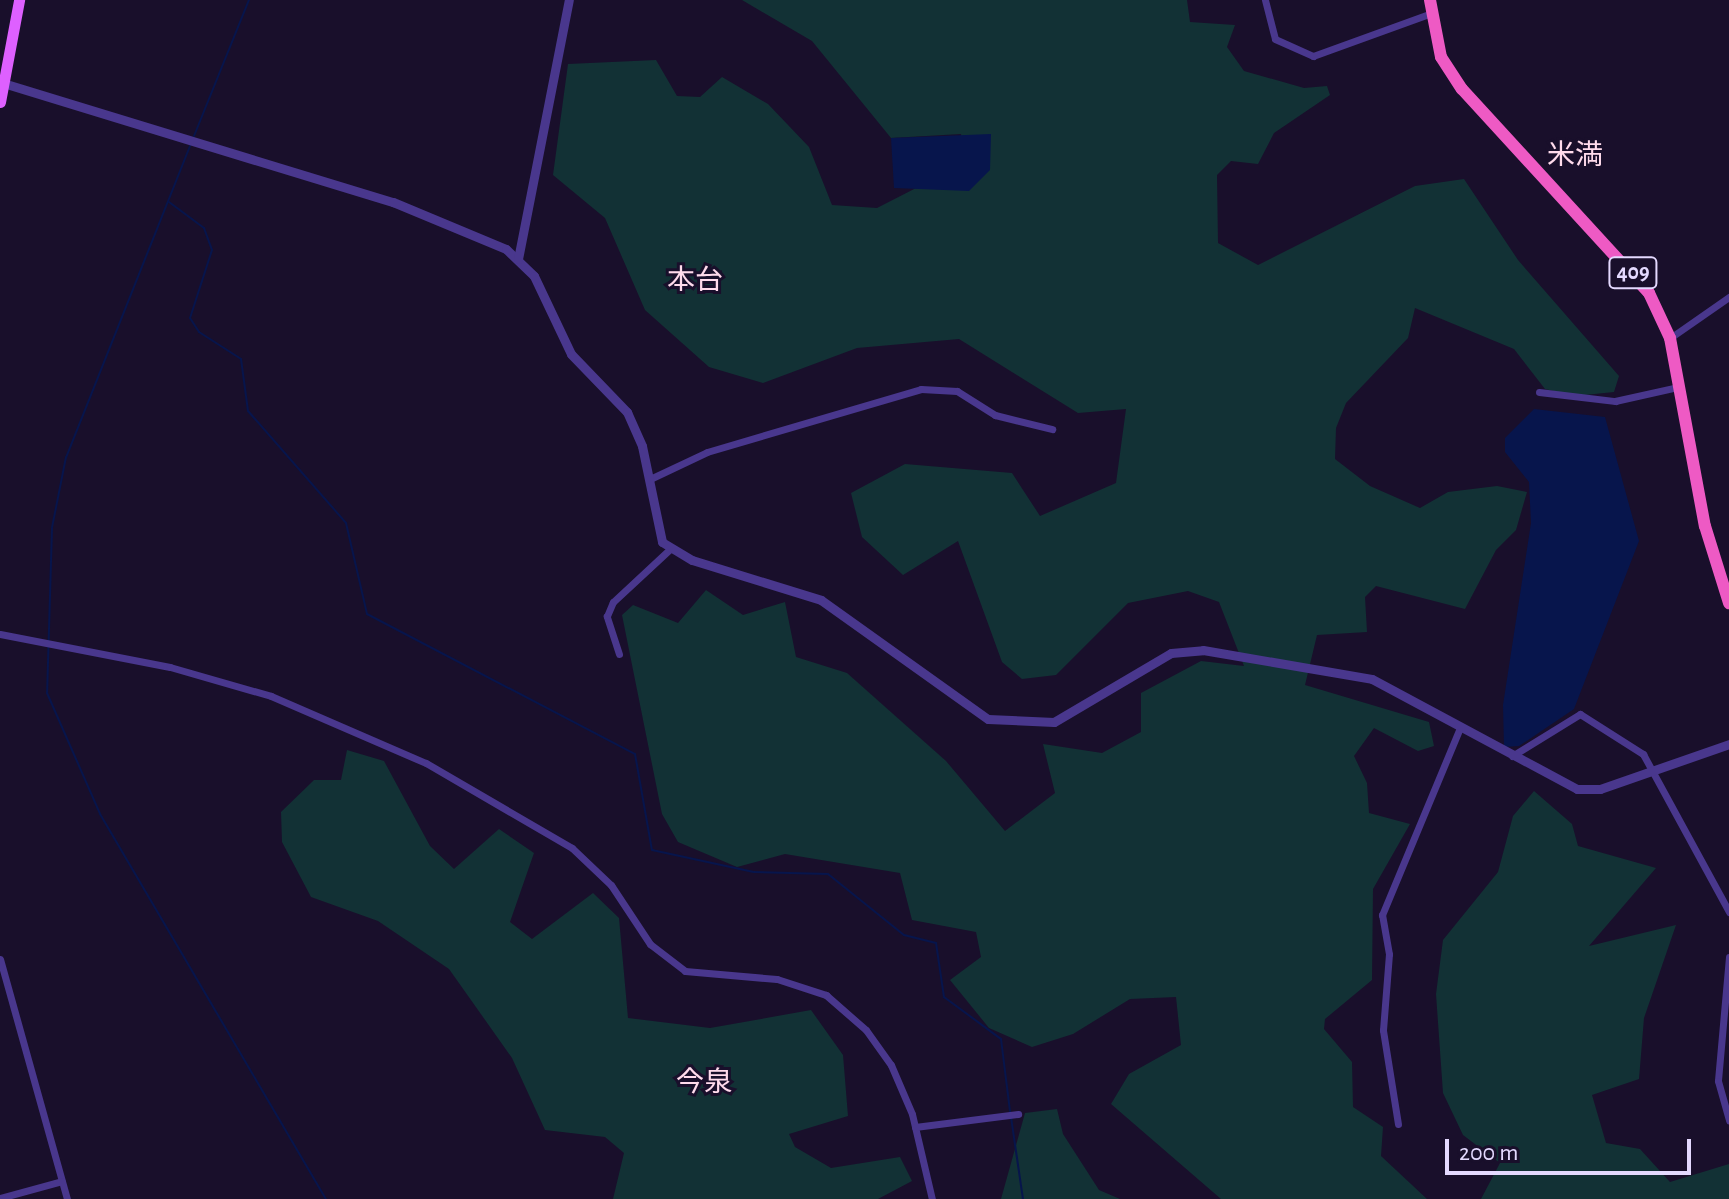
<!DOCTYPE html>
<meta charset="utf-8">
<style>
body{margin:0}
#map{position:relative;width:1729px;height:1199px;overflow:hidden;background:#190f2b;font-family:"Alegreya Sans","Noto Sans JP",sans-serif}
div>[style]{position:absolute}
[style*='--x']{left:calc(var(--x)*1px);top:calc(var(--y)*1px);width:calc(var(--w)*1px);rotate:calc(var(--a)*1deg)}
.green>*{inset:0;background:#123135}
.water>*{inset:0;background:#07154c}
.stream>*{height:2px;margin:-1px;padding:0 1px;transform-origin:1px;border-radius:1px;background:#07154c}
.minor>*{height:7px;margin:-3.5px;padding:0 3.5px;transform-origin:3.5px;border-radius:3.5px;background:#49378d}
.tertiary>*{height:9px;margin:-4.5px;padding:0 4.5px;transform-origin:4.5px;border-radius:4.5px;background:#49378d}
.primary>*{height:11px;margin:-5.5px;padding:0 5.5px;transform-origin:5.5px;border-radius:5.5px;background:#de60ff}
.trunk>*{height:12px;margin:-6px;padding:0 6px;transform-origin:6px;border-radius:6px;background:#ee5ac4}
span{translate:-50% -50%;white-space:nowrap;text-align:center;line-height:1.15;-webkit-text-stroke:6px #190f2b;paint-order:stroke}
.shield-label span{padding:2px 6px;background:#190f2b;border:2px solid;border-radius:6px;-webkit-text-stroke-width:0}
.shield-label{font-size:22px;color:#e4d9ff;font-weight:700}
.quarter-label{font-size:28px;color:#ffdbec}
.scale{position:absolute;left:1445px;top:1139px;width:246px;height:36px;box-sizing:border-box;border:4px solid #e4d9ff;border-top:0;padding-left:10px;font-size:24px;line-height:28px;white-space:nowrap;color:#e4d9ff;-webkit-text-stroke:6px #190f2b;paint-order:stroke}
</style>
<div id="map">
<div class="green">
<div style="clip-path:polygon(742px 0,1187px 0,1190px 22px,1235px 25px,1227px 47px,1244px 71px,1304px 88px,1327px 86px,1330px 95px,1274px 133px,1258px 164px,1231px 161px,1217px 175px,1218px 243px,1258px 265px,1415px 186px,1464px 179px,1518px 260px,1619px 376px,1614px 392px,1575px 396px,1545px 389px,1514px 349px,1415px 308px,1408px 338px,1346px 403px,1336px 428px,1335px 459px,1370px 486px,1420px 508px,1448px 492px,1497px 486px,1527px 492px,1516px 530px,1496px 550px,1465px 609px,1376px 586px,1365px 597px,1367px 632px,1317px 635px,1305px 685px,1429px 722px,1434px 746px,1418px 751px,1374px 728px,1354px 756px,1367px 783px,1369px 813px,1410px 824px,1373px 889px,1372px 980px,1325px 1019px,1324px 1029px,1352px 1062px,1353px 1107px,1383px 1127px,1381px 1156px,1427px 1199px,1221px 1199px,1111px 1104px,1129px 1074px,1181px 1045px,1176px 997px,1130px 999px,1073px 1034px,1032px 1047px,989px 1028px,950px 980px,981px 957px,976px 932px,912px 920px,900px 873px,785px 854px,737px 867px,678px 842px,662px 814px,622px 615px,633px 605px,678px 623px,706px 590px,743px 615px,785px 602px,796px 657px,847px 673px,946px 761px,1005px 831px,1055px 793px,1043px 744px,1102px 753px,1141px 732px,1141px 693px,1201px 661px,1244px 666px,1219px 602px,1188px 591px,1128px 603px,1056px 675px,1022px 679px,1002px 662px,958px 541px,903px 575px,862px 537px,851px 493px,905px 464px,1012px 473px,1040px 516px,1116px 483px,1126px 409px,1078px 413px,959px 339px,857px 348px,763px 383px,709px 367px,645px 310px,605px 218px,553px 175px,568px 64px,656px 60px,677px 96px,700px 97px,722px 77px,768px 104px,809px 147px,832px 205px,877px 208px,920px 186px,968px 190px,961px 134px,891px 138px,812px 41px)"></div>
<div style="clip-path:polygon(347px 750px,384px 761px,430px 846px,454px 869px,499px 829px,534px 853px,510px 922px,532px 939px,593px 893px,619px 918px,628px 1018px,710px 1028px,811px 1010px,843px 1055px,848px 1116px,789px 1134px,795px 1147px,831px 1168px,900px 1157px,912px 1181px,878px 1199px,613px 1199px,624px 1153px,605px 1137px,545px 1130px,512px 1058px,449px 969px,378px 921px,311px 897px,282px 842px,281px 812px,314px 780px,341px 780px)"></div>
<div style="clip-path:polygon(1534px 791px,1572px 824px,1578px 846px,1656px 868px,1589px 946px,1676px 925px,1644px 1018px,1639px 1079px,1592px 1095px,1606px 1143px,1640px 1149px,1670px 1182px,1729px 1164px,1729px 1199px,1481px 1199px,1500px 1163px,1463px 1135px,1443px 1093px,1436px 994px,1443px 940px,1498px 872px,1513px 816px)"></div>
<div style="clip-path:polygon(1057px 1109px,1063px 1134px,1099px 1190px,1120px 1199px,1001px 1199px,1025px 1113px)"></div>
</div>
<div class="water">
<div style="clip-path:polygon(991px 134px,990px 170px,969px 191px,894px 188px,891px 138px)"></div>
<div style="clip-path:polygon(1534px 409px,1605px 417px,1639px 541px,1574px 709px,1519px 746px,1504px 747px,1503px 705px,1531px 523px,1529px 482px,1505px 452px,1505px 438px)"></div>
</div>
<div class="stream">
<div style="--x:194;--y:136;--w:147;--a:-68"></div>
<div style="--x:190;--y:146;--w:335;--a:111.7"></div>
<div style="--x:66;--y:457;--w:72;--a:101.2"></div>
<div style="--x:52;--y:528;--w:165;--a:91.7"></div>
<div style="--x:47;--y:693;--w:132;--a:66.3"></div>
<div style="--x:100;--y:814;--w:446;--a:59.6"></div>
<div style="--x:169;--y:202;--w:44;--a:36.6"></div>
<div style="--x:204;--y:228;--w:23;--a:70"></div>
<div style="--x:212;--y:250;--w:71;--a:107.9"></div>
<div style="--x:190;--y:318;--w:17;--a:57"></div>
<div style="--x:199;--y:332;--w:50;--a:32.7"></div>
<div style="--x:241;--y:359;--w:52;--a:82.3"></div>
<div style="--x:248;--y:411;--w:149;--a:48.8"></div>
<div style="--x:346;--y:523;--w:93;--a:77"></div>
<div style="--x:367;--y:614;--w:302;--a:27.6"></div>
<div style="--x:635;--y:754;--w:97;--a:80"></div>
<div style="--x:652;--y:850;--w:104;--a:12.2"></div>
<div style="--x:754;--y:872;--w:74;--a:1.5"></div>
<div style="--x:828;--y:874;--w:97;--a:38.8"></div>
<div style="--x:904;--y:935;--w:33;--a:14"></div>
<div style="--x:936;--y:943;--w:55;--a:81.6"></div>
<div style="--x:944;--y:997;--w:71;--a:36.4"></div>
<div style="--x:1001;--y:1039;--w:73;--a:82.9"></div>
<div style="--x:1011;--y:1117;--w:83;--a:81.7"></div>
</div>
<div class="minor">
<div style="--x:1265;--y:0;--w:40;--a:75.6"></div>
<div style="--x:1275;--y:39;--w:42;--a:24.1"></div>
<div style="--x:1313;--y:56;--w:127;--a:-19.9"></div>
<div style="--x:1670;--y:338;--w:72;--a:-34.8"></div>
<div style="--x:1539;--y:392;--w:77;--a:6.8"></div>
<div style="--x:1615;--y:401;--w:65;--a:-12.5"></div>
<div style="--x:650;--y:479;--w:63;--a:-25.3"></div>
<div style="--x:707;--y:452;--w:223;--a:-16.4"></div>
<div style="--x:921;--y:389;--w:36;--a:3"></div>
<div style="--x:957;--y:391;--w:45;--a:32.3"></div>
<div style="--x:995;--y:415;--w:59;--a:13.8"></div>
<div style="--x:0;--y:634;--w:173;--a:11"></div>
<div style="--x:170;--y:667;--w:105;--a:16"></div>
<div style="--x:271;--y:696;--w:169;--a:23.4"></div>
<div style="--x:426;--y:763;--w:169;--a:30.2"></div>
<div style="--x:572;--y:848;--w:54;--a:43.5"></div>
<div style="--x:611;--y:885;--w:71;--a:56.5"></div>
<div style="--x:650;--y:944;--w:44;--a:37.6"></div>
<div style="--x:685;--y:971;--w:92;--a:5"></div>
<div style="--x:777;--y:979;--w:52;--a:18.1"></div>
<div style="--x:826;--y:995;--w:53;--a:41.2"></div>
<div style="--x:866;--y:1030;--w:43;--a:54.5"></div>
<div style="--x:891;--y:1065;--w:53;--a:66.8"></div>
<div style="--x:912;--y:1114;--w:87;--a:76.8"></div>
<div style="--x:619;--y:654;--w:40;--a:-108"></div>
<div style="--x:607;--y:616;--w:15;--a:-67"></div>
<div style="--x:613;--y:602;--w:78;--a:-42.9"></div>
<div style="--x:1512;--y:756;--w:80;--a:-31.7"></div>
<div style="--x:1580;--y:714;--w:75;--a:32.4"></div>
<div style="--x:1643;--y:754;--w:180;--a:61.4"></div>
<div style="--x:1729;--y:957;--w:124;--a:95.1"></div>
<div style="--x:1718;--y:1081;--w:41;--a:74.2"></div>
<div style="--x:0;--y:959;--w:249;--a:74.4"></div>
<div style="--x:1398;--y:1124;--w:95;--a:-99.1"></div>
<div style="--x:1383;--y:1030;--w:76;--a:-85.5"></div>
<div style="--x:1389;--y:954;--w:40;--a:-100"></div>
<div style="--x:1382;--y:915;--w:203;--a:-67.4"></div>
<div style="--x:915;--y:1127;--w:104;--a:-7.2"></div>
<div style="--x:0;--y:1198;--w:64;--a:-15.3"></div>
</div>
<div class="tertiary">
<div style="--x:3;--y:83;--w:408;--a:17"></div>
<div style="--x:393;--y:202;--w:122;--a:22.6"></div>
<div style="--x:506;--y:249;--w:39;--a:44"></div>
<div style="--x:534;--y:276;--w:86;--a:64.6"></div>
<div style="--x:571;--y:354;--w:81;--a:46"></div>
<div style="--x:627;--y:412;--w:37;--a:66"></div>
<div style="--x:642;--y:446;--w:98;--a:78.2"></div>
<div style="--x:662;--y:542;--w:35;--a:31"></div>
<div style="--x:692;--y:560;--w:135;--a:17.2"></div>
<div style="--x:821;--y:600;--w:205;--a:35.5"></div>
<div style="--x:988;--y:719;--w:66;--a:2.6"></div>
<div style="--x:1054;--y:722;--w:136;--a:-30.5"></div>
<div style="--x:1171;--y:653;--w:32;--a:-5"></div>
<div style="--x:1203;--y:650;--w:171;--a:9.7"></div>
<div style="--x:1372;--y:679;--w:233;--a:28.2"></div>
<div style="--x:1577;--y:789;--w:23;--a:0"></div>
<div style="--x:1600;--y:789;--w:137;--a:-19.2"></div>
<div style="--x:518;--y:259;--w:264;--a:-78.9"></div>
</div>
<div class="primary">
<div style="--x:0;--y:102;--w:104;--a:-79.4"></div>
</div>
<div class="trunk">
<div style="--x:1430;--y:0;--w:58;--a:79.1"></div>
<div style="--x:1441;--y:57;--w:38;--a:57"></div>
<div style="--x:1462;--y:89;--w:277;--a:47.5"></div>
<div style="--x:1649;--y:293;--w:50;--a:65"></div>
<div style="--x:1670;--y:338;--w:191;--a:79.5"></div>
<div style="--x:1705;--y:526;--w:81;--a:72.7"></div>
</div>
<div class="shield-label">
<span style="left:1633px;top:273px">409</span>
</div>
<div class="quarter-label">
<span style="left:1575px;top:156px">米満</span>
<span style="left:695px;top:281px">本台</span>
<span style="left:704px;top:1083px">今泉</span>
</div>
<div class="scale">200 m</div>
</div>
